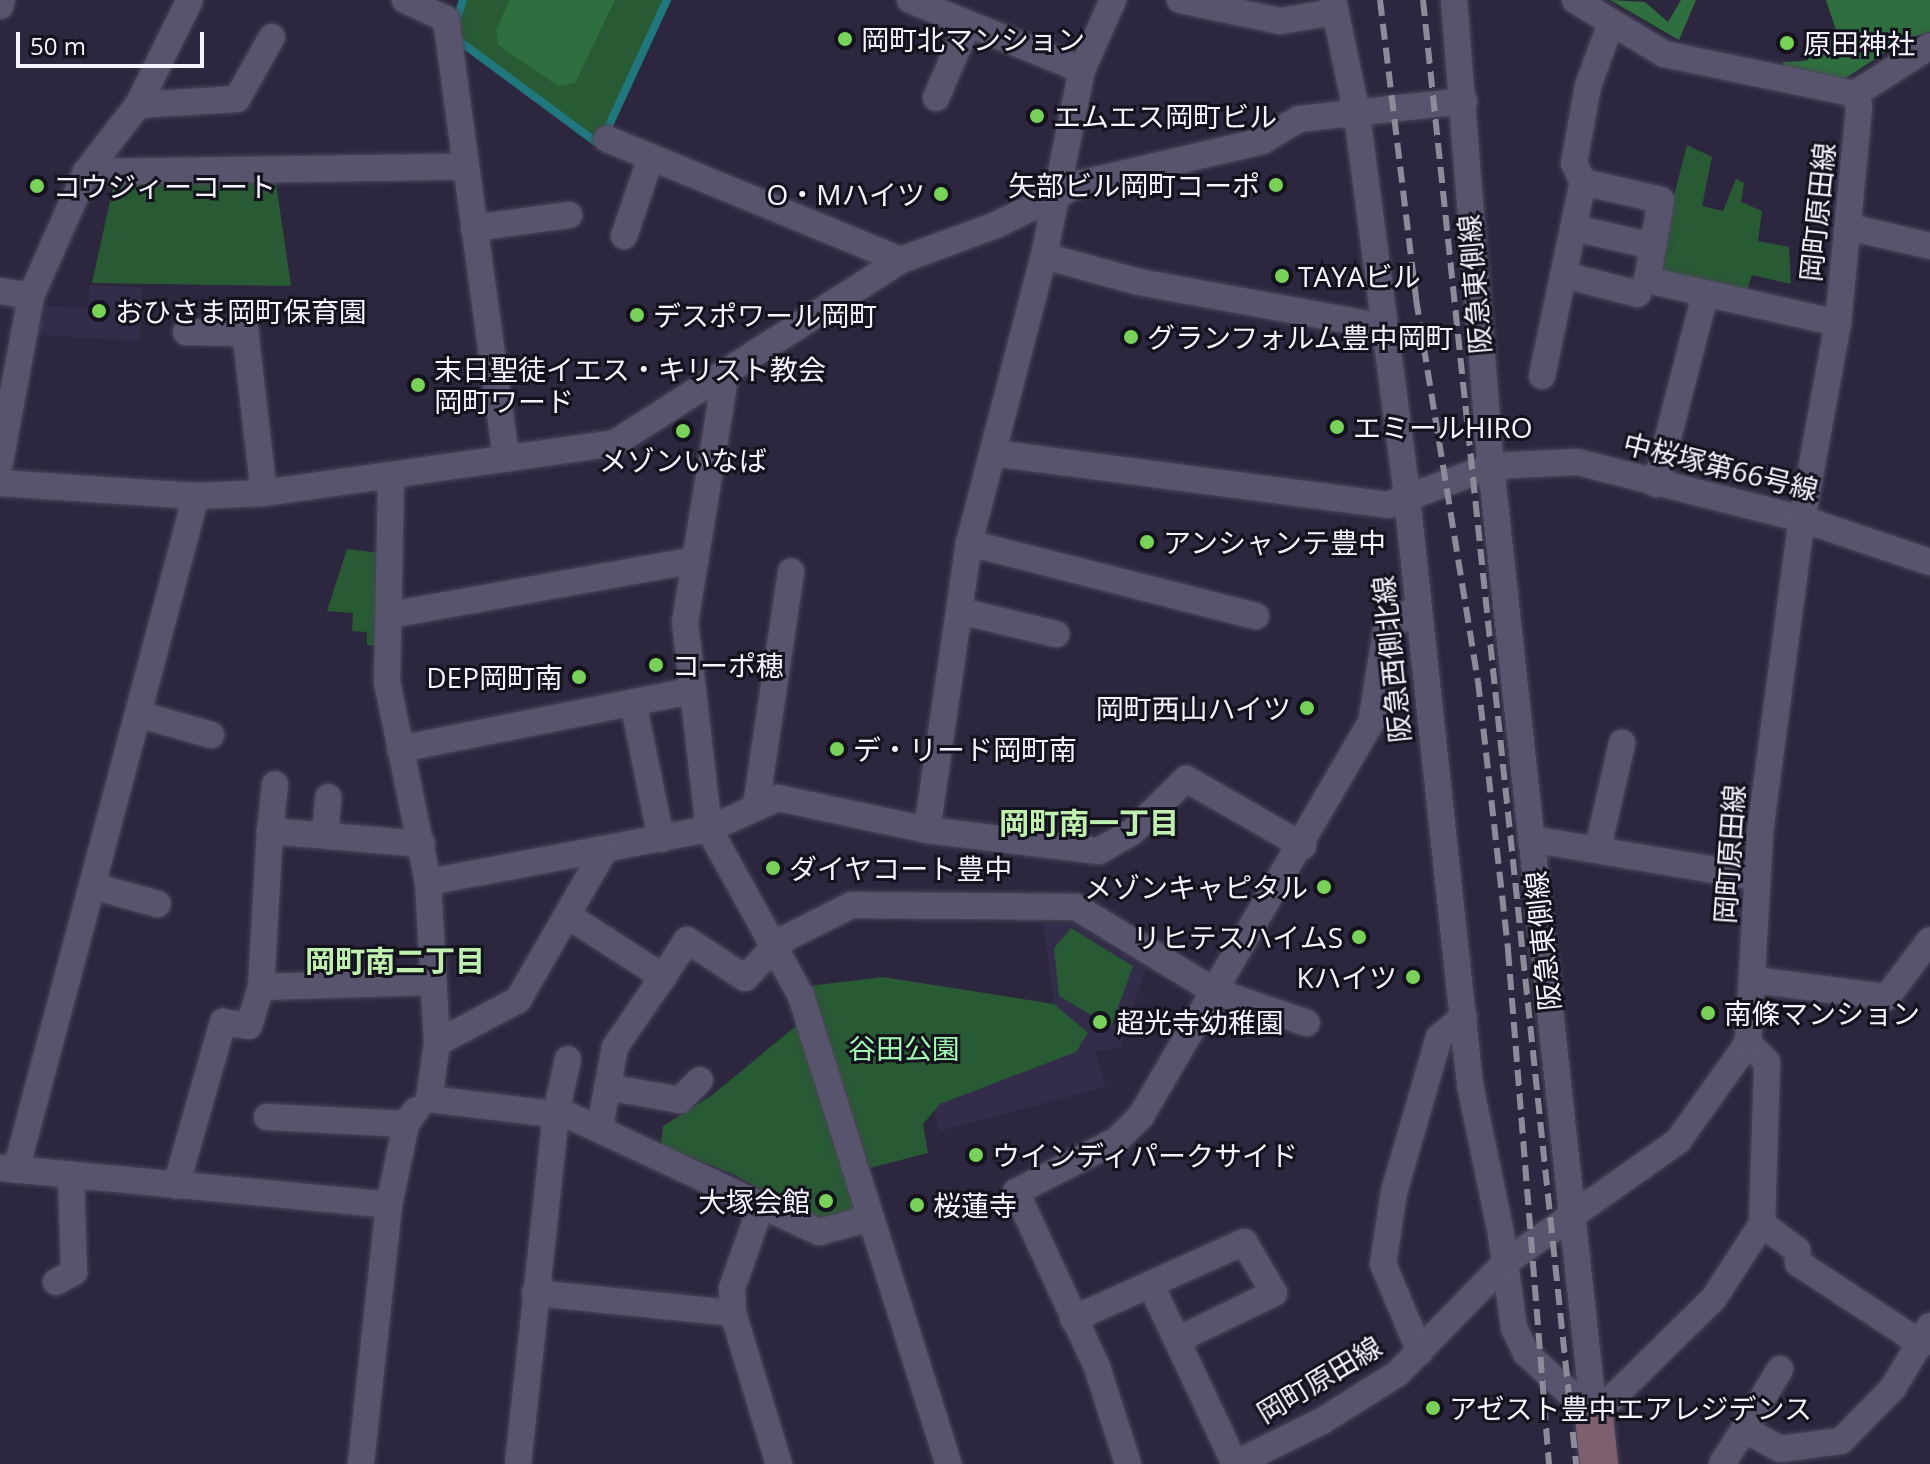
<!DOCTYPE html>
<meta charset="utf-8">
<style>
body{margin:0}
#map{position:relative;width:1930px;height:1464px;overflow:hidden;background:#2c273e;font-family:"Open Sans","Noto Sans JP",sans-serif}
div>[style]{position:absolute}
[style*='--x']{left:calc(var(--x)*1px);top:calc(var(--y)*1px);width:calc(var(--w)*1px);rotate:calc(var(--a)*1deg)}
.built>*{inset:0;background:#332c4a}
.green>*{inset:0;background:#285a34}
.forest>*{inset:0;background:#2f6e3e}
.stream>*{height:8px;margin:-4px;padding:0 4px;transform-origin:4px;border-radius:4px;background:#20787e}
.roads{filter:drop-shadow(0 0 2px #4b4659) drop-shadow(0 0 2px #4b4659)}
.street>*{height:26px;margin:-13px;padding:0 13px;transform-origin:13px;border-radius:13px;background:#59546e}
.secondary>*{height:38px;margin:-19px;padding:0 19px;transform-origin:19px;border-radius:19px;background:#7e5f6e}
.rail>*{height:6px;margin-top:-3px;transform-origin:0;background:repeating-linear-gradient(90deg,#8d8a9a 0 16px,transparent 0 24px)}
.dots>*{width:22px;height:22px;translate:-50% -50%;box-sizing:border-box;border:4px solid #14121c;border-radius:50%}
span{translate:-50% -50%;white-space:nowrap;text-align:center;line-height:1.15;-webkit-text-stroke:6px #14121c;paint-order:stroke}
.poi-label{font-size:28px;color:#f5f3fd}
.left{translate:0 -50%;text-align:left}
.right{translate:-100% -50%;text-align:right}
.street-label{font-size:28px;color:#f5f3fd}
.park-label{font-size:28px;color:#a2fab3}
.neighbourhood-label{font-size:30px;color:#bff0b0;font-weight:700}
.scale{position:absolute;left:16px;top:32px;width:188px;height:36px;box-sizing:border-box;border:4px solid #f5f3fd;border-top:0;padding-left:10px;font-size:24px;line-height:28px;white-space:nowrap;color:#f5f3fd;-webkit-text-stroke:6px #14121c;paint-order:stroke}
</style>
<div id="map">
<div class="built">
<div style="clip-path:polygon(90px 285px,142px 288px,140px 341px,38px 335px,41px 306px,88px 308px)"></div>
<div style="clip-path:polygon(1043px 923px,1074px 924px,1146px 968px,1120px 1047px,1095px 1052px,1106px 1087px,940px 1131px,933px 1109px,940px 1104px,1076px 1052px,1088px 1033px,1055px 1010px)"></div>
</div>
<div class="green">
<div style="clip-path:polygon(462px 0,671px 0,601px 148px,454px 37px)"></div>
<div style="clip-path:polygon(1687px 145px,1712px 157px,1702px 206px,1723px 211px,1736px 179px,1744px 183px,1741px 202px,1762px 211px,1758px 241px,1789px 247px,1791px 284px,1752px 275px,1746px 294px,1654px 273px)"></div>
<div style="clip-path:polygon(114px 183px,276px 183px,291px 286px,92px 283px)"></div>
<div style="clip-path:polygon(347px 549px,380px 553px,380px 646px,367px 645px,367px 632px,352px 631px,353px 613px,327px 611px)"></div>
<div style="clip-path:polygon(1071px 928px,1133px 966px,1111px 1027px,1059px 996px,1054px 948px)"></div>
<div style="clip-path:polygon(883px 977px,1054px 1004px,1088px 1033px,1076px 1052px,940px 1104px,923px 1124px,928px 1153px,870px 1168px,809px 986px)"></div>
<div style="clip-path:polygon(801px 1022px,859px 1214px,820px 1223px,733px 1174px,661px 1145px,663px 1126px,711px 1096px)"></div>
</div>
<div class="forest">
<div style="clip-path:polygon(510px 0,615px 0,575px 83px,558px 86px,498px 45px,496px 29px)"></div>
<div style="clip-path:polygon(1610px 0,1645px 2px,1668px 22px,1681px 0,1696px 0,1679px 40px)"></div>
<div style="clip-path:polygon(1826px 0,1930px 0,1930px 32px,1907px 38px,1843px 80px,1783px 69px,1783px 62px,1804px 61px,1813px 36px,1836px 30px)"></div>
</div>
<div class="stream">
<div style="--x:458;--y:16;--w:17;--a:-73"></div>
<div style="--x:458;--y:40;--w:172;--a:36.5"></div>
<div style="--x:605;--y:134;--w:148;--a:-65.2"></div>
</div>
<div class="roads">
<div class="street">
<div style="--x:405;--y:0;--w:45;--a:24.9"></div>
<div style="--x:446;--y:19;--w:444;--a:82.2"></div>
<div style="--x:910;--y:0;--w:186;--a:22.1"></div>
<div style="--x:1180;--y:0;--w:102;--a:11.9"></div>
<div style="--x:1280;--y:21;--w:56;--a:-9.3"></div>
<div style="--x:1333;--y:0;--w:117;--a:78.2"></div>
<div style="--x:1357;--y:115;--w:385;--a:82.5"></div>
<div style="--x:1407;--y:497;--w:591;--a:83.88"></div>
<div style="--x:1470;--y:1085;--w:152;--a:78.2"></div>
<div style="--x:1501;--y:1234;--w:95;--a:82.1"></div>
<div style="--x:1514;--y:1328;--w:28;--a:64"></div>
<div style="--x:1526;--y:1353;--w:93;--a:42.8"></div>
<div style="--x:1454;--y:0;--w:467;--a:85.5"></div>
<div style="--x:1491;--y:466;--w:956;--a:83.81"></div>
<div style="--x:1575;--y:0;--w:104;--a:31.2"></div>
<div style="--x:1664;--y:54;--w:195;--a:11.8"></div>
<div style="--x:0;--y:6;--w:6;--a:-72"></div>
<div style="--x:1611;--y:23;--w:67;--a:110.1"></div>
<div style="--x:1588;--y:86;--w:78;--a:100.3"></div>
<div style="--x:1574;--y:163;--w:21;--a:65"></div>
<div style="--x:1583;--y:182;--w:80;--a:13"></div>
<div style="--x:1661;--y:200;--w:81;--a:99.9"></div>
<div style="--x:1647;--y:280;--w:196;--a:12.7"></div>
<div style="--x:1855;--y:94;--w:89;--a:-32.6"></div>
<div style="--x:936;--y:98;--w:81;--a:-66.6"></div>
<div style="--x:138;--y:105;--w:99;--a:-3.5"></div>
<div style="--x:237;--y:99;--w:71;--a:-60.6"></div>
<div style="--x:607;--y:139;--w:318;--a:22.4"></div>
<div style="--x:86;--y:172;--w:376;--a:-0.8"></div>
<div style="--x:1849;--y:227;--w:83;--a:13.2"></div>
<div style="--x:474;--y:228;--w:96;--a:-7.8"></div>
<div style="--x:1574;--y:228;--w:72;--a:12.9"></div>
<div style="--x:624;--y:236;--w:83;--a:-71.1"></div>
<div style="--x:1044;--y:256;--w:98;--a:15.3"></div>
<div style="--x:1139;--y:282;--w:248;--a:10.4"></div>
<div style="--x:1564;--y:275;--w:76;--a:14.4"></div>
<div style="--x:0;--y:291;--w:31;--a:9"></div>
<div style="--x:244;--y:321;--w:173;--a:83.4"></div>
<div style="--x:186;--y:332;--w:60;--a:1"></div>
<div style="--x:726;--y:372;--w:253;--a:99.3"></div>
<div style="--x:685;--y:622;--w:208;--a:83.4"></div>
<div style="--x:709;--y:829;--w:191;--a:61.1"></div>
<div style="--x:801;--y:996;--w:491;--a:72.5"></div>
<div style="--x:1542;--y:376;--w:198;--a:-78.1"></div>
<div style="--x:993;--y:453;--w:398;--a:7.5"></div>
<div style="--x:1388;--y:505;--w:110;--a:-20.7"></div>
<div style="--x:1491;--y:466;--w:86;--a:-2.7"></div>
<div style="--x:1577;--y:462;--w:232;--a:14.2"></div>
<div style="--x:1802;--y:519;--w:135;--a:18.6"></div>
<div style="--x:0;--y:462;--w:169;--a:-79.4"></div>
<div style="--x:31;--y:296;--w:136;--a:-66.1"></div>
<div style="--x:86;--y:172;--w:85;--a:-52.2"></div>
<div style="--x:138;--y:105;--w:117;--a:-63.7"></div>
<div style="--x:391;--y:477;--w:205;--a:91.1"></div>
<div style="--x:387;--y:682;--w:204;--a:78.4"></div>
<div style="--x:428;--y:882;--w:161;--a:86.8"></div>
<div style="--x:437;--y:1043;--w:57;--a:98.1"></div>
<div style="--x:429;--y:1099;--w:142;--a:6.9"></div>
<div style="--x:570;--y:1116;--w:275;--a:25"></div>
<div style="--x:819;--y:1232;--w:54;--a:-15.1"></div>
<div style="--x:0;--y:483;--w:196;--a:3.8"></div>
<div style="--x:196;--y:496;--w:68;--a:-2.5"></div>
<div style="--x:264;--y:493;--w:355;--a:-8.1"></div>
<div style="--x:615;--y:443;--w:340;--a:-32.6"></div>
<div style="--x:901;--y:260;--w:101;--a:-20.2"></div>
<div style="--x:996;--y:225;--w:93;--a:-26.3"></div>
<div style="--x:1079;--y:184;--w:188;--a:-13.2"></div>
<div style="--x:1262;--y:141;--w:43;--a:-30.7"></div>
<div style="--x:1299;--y:119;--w:166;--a:-6.2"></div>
<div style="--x:1656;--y:484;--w:196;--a:-75.5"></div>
<div style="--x:969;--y:543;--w:296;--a:14.3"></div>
<div style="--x:960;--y:611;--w:99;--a:13.5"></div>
<div style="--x:390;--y:615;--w:310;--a:-10.2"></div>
<div style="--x:633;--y:702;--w:140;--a:78.4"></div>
<div style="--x:138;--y:714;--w:76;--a:16"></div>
<div style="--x:400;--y:749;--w:297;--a:-11.3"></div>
<div style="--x:756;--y:806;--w:237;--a:-81.5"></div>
<div style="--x:927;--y:830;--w:290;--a:-81.7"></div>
<div style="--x:969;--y:543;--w:297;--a:-75.4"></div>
<div style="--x:1044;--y:256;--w:190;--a:-78.5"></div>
<div style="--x:1082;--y:70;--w:77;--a:-66.1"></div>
<div style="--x:270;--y:831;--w:47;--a:-83.9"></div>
<div style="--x:325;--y:835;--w:38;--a:-85"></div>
<div style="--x:1531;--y:839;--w:228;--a:9.6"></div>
<div style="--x:422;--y:844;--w:153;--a:-175.1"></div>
<div style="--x:270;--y:831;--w:156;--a:93.3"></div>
<div style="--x:261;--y:987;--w:171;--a:-1.7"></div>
<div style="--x:1598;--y:848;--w:108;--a:-77.1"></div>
<div style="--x:428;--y:882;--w:286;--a:-10.7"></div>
<div style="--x:709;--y:829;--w:76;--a:-24.2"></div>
<div style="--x:778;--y:798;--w:152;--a:12.1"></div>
<div style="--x:927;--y:830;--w:173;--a:7"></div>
<div style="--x:1099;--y:851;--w:38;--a:-30"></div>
<div style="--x:1132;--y:832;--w:76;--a:-44.5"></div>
<div style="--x:1186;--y:779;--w:135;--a:29.8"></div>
<div style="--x:92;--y:886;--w:68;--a:15.3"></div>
<div style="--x:570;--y:917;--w:111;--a:32.8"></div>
<div style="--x:663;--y:977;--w:44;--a:-57"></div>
<div style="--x:687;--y:940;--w:69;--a:33.2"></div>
<div style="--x:745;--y:978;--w:51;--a:-46.6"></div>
<div style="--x:780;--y:941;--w:80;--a:-26.6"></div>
<div style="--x:852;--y:905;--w:224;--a:0.5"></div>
<div style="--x:1076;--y:907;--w:162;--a:31.3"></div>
<div style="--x:1214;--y:991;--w:98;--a:19"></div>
<div style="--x:1754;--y:980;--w:134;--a:7.3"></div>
<div style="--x:1887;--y:997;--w:71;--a:-53"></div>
<div style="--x:437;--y:1043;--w:92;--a:-28"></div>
<div style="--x:518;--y:1000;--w:172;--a:-60"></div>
<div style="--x:607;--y:1087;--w:74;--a:10.1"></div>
<div style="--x:680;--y:1100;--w:28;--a:-45"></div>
<div style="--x:267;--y:1117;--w:139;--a:2.9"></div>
<div style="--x:600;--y:1127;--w:81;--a:-79.4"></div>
<div style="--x:615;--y:1047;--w:85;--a:-55.6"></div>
<div style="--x:0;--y:1168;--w:391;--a:5.4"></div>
<div style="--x:389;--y:1205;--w:261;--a:96.2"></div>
<div style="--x:16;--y:1170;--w:698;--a:-75.05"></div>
<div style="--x:176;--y:1186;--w:171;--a:-74"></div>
<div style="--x:223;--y:1022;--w:26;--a:9"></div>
<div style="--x:249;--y:1026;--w:41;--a:-72.9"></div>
<div style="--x:762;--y:1203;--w:90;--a:109.4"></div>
<div style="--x:732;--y:1288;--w:25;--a:88"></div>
<div style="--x:733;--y:1313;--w:158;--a:73.1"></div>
<div style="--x:389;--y:1205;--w:83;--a:-78.1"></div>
<div style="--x:406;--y:1124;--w:17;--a:-54"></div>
<div style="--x:1762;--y:1224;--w:44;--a:36.6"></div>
<div style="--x:1797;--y:1250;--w:13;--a:86"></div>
<div style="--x:1798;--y:1263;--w:148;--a:33.2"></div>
<div style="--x:56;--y:1282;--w:21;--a:-29"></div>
<div style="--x:74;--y:1272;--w:96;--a:-91.8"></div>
<div style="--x:1151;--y:1285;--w:198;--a:64.9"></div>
<div style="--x:535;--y:1293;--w:199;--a:5.8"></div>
<div style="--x:1073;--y:1319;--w:188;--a:-24.2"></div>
<div style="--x:1244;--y:1242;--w:59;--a:59.5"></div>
<div style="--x:1274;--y:1293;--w:108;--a:154.1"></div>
<div style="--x:1420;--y:1352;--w:95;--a:-112.8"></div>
<div style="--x:1383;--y:1264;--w:73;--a:-81.3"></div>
<div style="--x:1394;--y:1192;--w:161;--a:-73.8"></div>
<div style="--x:1439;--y:1037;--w:32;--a:-39"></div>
<div style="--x:1594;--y:1416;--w:168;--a:-44.5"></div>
<div style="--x:1714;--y:1298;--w:88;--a:-57"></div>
<div style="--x:1762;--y:1224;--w:162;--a:-88.2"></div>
<div style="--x:1767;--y:1062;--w:27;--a:-135"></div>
<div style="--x:1744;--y:1429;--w:70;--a:-59"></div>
<div style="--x:518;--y:1464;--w:353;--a:-83.8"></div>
<div style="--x:556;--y:1113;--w:55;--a:-77.5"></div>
<div style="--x:1128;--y:1464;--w:102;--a:-107.7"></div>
<div style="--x:1097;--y:1367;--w:193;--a:-114.8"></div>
<div style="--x:1016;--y:1192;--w:114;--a:-27.2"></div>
<div style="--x:1117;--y:1140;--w:34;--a:-45"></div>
<div style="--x:1141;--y:1116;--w:455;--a:-59.7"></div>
<div style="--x:1371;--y:723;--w:93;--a:-80.7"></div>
<div style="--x:1386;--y:631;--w:39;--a:-38"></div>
<div style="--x:1235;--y:1464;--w:97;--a:-26.3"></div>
<div style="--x:1322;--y:1421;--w:89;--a:-32.1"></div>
<div style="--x:1397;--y:1374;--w:155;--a:-45.8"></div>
<div style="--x:1505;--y:1263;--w:212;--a:-35.2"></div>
<div style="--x:1678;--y:1141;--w:120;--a:-54.5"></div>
<div style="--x:1748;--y:1043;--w:211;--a:-86.7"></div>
<div style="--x:1760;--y:832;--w:316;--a:-82.4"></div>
<div style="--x:1802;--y:519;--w:199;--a:-79.6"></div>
<div style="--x:1838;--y:323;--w:217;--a:-84.4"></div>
<div style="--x:1859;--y:107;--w:14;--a:-107"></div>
<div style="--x:1722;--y:1464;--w:41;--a:-57.8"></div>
<div style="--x:1744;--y:1429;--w:41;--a:29.1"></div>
<div style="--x:1780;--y:1449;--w:62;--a:-7.5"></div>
<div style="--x:1841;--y:1441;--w:74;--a:-45.5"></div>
<div style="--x:1893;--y:1388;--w:72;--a:-59.2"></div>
</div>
<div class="secondary">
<div style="--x:1594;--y:1416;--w:48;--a:84.1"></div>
</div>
</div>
<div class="rail">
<div style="--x:1380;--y:0;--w:301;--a:83.1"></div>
<div style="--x:1416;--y:299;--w:387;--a:80.8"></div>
<div style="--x:1478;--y:681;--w:271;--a:83.6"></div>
<div style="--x:1508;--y:950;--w:516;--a:85.44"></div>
<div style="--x:1423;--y:0;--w:1472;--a:84.03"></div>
</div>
<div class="dots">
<div style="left:845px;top:39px;background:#78d158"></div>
<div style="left:1787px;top:43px;background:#78d158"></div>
<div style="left:1037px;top:116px;background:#78d158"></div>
<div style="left:1276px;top:185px;background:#78d158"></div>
<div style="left:37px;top:186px;background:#78d158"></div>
<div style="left:941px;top:194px;background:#78d158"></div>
<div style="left:1282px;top:276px;background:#78d158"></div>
<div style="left:99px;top:311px;background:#78d158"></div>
<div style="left:637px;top:315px;background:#78d158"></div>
<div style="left:1131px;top:337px;background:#78d158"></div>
<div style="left:418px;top:385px;background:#78d158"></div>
<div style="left:1337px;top:427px;background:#78d158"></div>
<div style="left:683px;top:431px;background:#78d158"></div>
<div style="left:1147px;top:542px;background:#78d158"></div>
<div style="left:656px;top:665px;background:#78d158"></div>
<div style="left:579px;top:677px;background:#78d158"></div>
<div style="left:1307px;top:708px;background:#78d158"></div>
<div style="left:837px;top:749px;background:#78d158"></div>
<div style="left:773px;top:868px;background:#78d158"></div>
<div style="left:1324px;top:887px;background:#78d158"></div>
<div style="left:1359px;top:937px;background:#78d158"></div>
<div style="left:1413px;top:977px;background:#78d158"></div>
<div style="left:1708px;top:1013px;background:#78d158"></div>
<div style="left:1100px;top:1022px;background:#78d158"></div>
<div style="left:976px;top:1155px;background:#78d158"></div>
<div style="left:826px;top:1201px;background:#78d158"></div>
<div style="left:917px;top:1205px;background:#78d158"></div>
<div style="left:1433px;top:1408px;background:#78d158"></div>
</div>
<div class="poi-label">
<span class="left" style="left:861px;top:39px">岡町北マンション</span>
<span class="left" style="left:1803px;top:43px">原田神社</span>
<span class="left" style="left:1053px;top:116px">エムエス岡町ビル</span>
<span class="right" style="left:1260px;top:185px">矢部ビル岡町コーポ</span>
<span class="left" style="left:53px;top:186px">コウジィーコート</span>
<span class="right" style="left:925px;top:194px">O・Mハイツ</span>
<span class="left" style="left:1298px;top:276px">TAYAビル</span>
<span class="left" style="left:115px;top:311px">おひさま岡町保育園</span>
<span class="left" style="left:653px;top:315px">デスポワール岡町</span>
<span class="left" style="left:1147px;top:337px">グランフォルム豊中岡町</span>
<span class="left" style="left:434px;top:385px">末日聖徒イエス・キリスト教会<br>岡町ワード</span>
<span class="left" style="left:1353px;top:427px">エミールHIRO</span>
<span style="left:683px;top:460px">メゾンいなば</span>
<span class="left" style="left:1163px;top:542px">アンシャンテ豊中</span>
<span class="left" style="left:672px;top:665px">コーポ穂</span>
<span class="right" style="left:563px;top:677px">DEP岡町南</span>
<span class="right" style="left:1291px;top:708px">岡町西山ハイツ</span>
<span class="left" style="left:853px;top:749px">デ・リード岡町南</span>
<span class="left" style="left:789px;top:868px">ダイヤコート豊中</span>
<span class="right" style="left:1308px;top:887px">メゾンキャピタル</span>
<span class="right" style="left:1343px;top:937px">リヒテスハイムS</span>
<span class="right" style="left:1397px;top:977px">Kハイツ</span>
<span class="left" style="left:1724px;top:1013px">南條マンション</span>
<span class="left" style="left:1116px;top:1022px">超光寺幼稚園</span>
<span class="left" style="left:992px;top:1155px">ウインディパークサイド</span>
<span class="right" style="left:810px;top:1201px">大塚会館</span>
<span class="left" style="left:933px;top:1205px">桜蓮寺</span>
<span class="left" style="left:1449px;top:1408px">アゼスト豊中エアレジデンス</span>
</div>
<div class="street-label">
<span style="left:1817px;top:212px;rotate:-84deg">岡町原田線</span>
<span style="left:1474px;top:284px;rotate:-95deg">阪急東側線</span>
<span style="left:1721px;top:466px;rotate:14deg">中桜塚第66号線</span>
<span style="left:1391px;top:659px;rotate:-96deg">阪急西側北線</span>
<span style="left:1729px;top:854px;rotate:-86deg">岡町原田線</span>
<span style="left:1542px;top:941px;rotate:-96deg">阪急東側線</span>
<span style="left:1319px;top:1379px;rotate:-31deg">岡町原田線</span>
</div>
<div class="park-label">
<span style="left:904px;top:1048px">谷田公園</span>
</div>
<div class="neighbourhood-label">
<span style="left:1089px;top:823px">岡町南一丁目</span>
<span style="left:395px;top:961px">岡町南二丁目</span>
</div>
<div class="scale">50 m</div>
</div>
